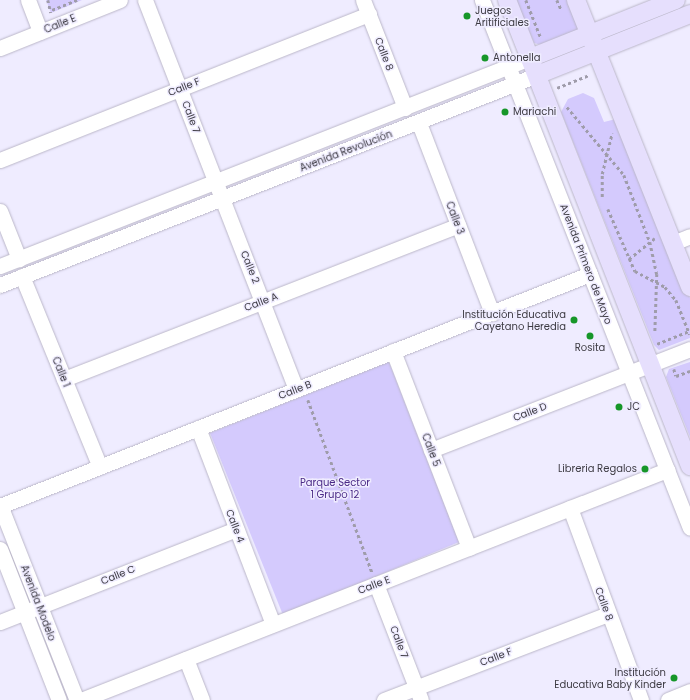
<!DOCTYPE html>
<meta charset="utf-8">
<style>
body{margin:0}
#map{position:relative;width:690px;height:700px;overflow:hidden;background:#efecff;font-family:Poppins,sans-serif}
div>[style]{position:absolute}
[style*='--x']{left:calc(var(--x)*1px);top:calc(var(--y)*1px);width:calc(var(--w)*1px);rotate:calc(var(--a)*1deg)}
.green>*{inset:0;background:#d4cafd}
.path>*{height:2.5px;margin-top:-1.25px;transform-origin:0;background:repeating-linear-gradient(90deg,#9f9caa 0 3px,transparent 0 6px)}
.roads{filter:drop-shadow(0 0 1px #bbb7c9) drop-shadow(0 0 1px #bbb7c9)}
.minor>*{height:15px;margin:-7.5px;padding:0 7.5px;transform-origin:7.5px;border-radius:7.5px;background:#fff}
.major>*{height:18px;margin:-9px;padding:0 9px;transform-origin:9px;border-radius:9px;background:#e6dffd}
.dots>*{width:11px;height:11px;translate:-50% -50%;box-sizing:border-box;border:2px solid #efecff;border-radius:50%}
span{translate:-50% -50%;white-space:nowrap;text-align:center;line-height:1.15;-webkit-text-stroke:3px #efecff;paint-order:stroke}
.poi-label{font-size:10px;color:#3d3b43}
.left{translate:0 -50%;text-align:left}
.right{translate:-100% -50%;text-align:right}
.street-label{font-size:10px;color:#3d3b43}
.park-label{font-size:10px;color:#4b2b87}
</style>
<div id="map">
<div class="green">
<div style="clip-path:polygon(46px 0,82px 0,51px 13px)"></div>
<div style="clip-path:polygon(516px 0,572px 0,580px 21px,578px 31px,541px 45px,534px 43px)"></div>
<div style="clip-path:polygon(583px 93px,594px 98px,604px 122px,616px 119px,690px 298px,690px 338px,659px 350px,654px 345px,561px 112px,568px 99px)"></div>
<div style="clip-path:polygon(389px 362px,459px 542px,283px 615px,210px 433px)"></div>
<div style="clip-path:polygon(690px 362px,690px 437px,666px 377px,669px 369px)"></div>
</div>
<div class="path">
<div style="--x:48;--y:0;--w:13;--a:77"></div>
<div style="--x:526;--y:0;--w:41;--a:68.5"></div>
<div style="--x:557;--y:0;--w:10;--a:66"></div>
<div style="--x:52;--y:10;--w:27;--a:-22"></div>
<div style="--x:557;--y:88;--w:35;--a:-22"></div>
<div style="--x:567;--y:107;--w:89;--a:50"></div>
<div style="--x:624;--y:175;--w:72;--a:68.8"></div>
<div style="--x:650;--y:242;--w:33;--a:78"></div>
<div style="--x:657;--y:274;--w:59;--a:91.9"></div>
<div style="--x:602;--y:197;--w:23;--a:-90"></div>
<div style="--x:602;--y:174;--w:42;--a:-76.3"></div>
<div style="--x:608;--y:209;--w:68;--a:66.5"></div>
<div style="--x:635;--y:271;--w:34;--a:28"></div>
<div style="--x:665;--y:287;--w:17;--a:50"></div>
<div style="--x:676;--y:300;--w:37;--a:68"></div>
<div style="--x:629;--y:259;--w:33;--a:-39"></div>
<div style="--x:657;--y:344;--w:35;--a:-22"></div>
<div style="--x:674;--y:369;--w:7;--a:74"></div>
<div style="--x:676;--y:376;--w:15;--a:-20"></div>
<div style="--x:308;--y:400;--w:184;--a:69.6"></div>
</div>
<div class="roads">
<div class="minor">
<div style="--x:28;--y:0;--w:34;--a:69"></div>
<div style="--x:145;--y:0;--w:417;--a:68.8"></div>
<div style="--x:363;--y:0;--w:116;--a:68.7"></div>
<div style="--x:482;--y:0;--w:567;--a:68.5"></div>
<div style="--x:0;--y:48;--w:129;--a:-21.8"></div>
<div style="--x:419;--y:123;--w:204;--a:69"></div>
<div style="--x:0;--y:160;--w:397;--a:-21.6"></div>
<div style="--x:0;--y:211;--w:52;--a:68.4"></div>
<div style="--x:673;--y:243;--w:18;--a:-22"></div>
<div style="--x:0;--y:266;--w:569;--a:-21.43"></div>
<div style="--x:22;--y:276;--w:206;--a:67.8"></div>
<div style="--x:0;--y:285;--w:577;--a:-21.36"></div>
<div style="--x:393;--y:351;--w:211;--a:68.9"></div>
<div style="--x:64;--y:379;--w:423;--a:-21.3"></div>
<div style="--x:198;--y:428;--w:210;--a:69.1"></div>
<div style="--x:431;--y:450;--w:278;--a:-21.3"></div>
<div style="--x:0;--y:505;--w:210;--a:68.5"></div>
<div style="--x:0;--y:506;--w:634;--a:-21.47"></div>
<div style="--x:570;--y:508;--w:205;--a:69.7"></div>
<div style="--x:0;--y:549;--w:162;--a:68.7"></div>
<div style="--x:376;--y:584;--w:124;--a:68.8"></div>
<div style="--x:0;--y:622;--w:254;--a:-21.5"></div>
<div style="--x:186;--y:659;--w:44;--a:68.7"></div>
<div style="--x:81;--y:700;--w:630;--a:-21.43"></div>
<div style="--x:384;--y:700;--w:240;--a:-21"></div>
<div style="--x:668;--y:700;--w:24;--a:-22"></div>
</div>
<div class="major">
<div style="--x:507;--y:0;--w:501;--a:68.56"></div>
<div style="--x:576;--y:0;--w:309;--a:68.3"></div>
<div style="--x:530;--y:58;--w:157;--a:-21.7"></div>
<div style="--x:537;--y:75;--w:165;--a:-21.7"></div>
</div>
</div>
<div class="dots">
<div style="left:467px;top:16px;background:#169629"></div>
<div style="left:485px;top:58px;background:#169629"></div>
<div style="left:505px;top:112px;background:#169629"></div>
<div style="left:574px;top:320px;background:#169629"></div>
<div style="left:590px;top:336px;background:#169629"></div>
<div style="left:619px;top:407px;background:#169629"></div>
<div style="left:645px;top:469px;background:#169629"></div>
<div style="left:674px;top:678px;background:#169629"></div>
</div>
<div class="poi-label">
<span class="left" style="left:475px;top:16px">Juegos<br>Aritificiales</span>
<span class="left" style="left:493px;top:58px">Antonella</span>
<span class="left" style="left:513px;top:112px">Mariachi</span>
<span class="right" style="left:566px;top:320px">Institución Educativa<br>Cayetano Heredia</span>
<span style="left:590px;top:348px">Rosita</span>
<span class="left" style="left:627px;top:407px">JC</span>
<span class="right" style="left:637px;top:469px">Libreria Regalos</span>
<span class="right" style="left:666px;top:678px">Institución<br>Educativa Baby Kinder</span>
</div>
<div class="street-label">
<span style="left:60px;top:24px;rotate:-22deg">Calle E</span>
<span style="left:384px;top:54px;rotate:69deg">Calle 8</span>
<span style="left:184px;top:87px;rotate:-22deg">Calle F</span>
<span style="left:191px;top:117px;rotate:69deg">Calle 7</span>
<span style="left:346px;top:151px;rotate:-21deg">Avenida Revolución</span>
<span style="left:455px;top:218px;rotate:69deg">Calle 3</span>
<span style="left:586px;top:264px;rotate:69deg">Avenida Primero de Mayo</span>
<span style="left:250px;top:267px;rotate:68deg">Calle 2</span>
<span style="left:261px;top:302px;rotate:-21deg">Calle A</span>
<span style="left:61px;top:372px;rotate:68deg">Calle 1</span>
<span style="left:295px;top:390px;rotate:-21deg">Calle B</span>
<span style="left:530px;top:412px;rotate:-21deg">Calle D</span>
<span style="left:431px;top:450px;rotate:69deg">Calle 5</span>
<span style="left:235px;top:526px;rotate:69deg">Calle 4</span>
<span style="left:118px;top:575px;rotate:-22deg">Calle C</span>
<span style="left:374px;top:585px;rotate:-21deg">Calle E</span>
<span style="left:38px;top:603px;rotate:69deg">Avenida Modelo</span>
<span style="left:604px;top:604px;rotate:70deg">Calle 8</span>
<span style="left:399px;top:642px;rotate:69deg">Calle 7</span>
<span style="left:496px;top:657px;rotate:-21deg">Calle F</span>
</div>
<div class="park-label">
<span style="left:335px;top:488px">Parque Sector<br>1 Grupo 12</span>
</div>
</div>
